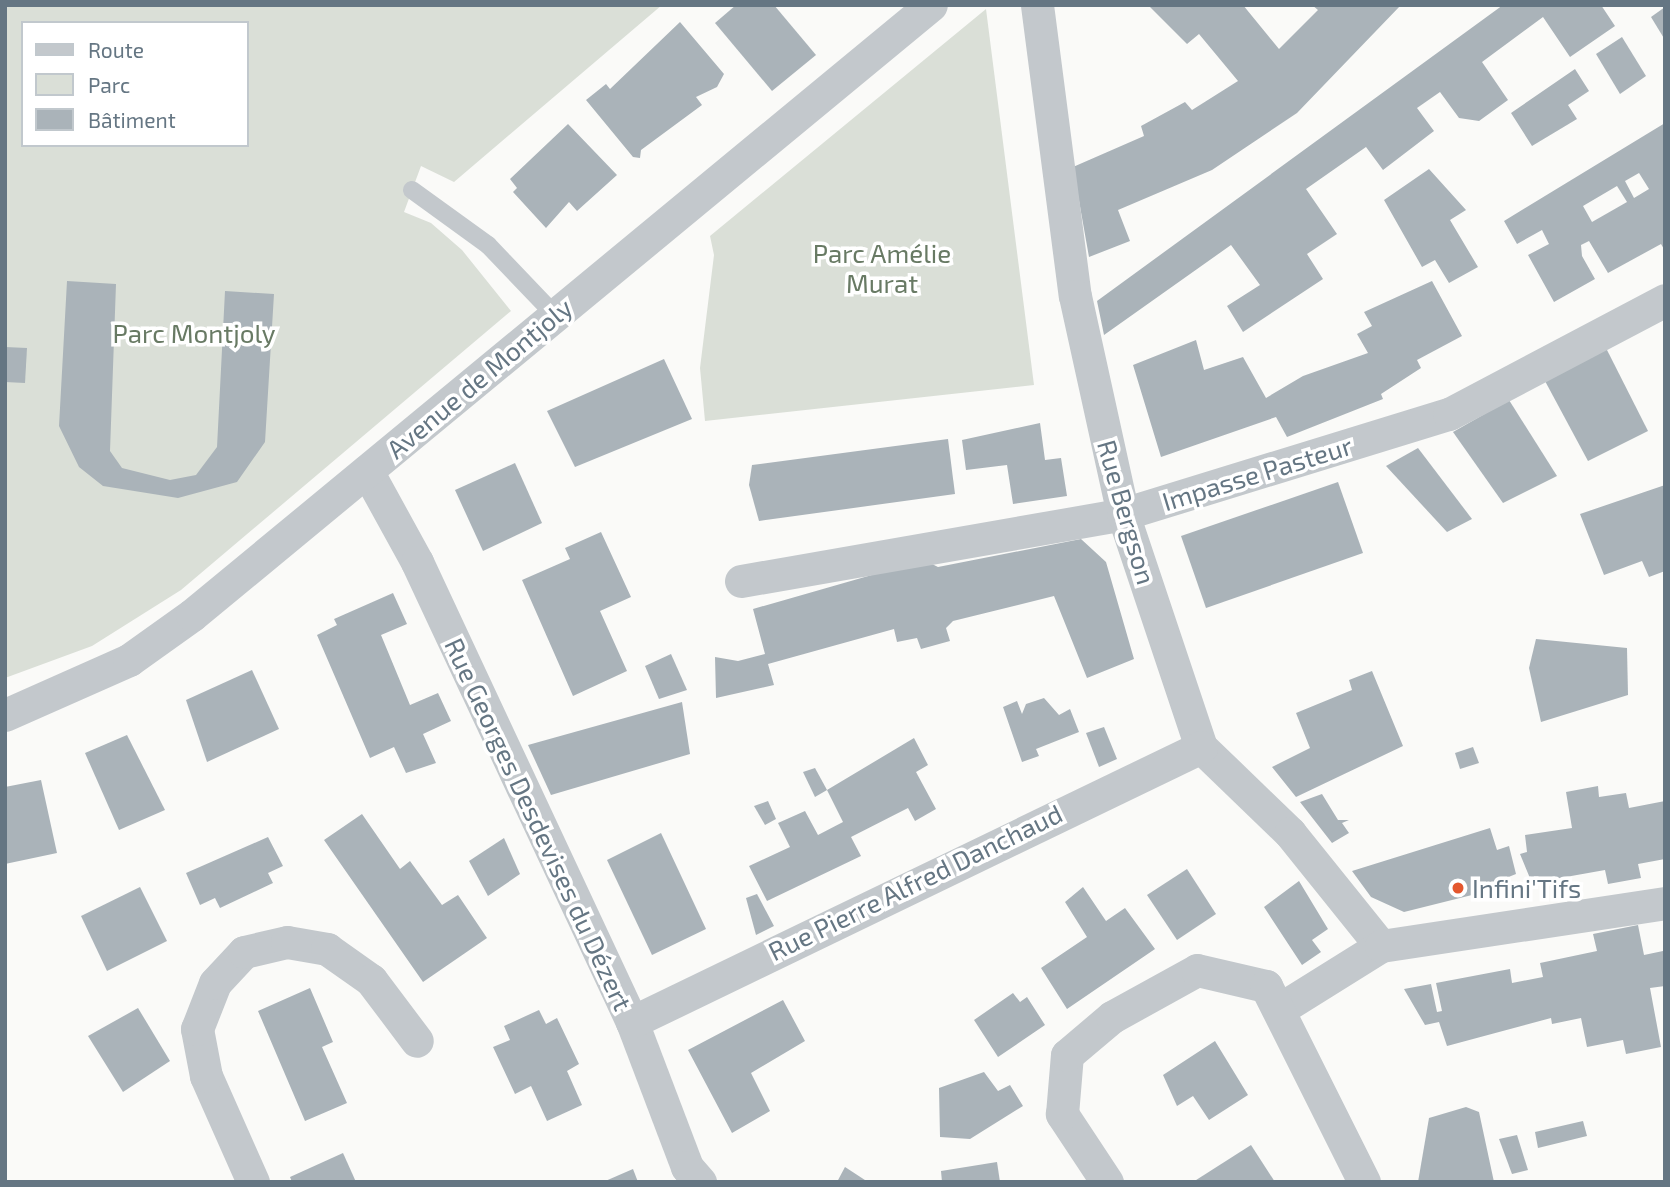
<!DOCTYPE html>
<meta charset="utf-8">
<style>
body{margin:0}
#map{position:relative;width:1670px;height:1187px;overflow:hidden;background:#fafaf8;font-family:"Exo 2",sans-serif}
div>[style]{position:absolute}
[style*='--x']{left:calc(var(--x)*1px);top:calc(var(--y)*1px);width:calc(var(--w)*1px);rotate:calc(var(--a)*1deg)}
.green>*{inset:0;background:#dadfd7}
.building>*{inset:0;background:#aab3b9}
.lane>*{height:18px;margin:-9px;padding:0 9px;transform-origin:9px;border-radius:9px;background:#c3c8cc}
.street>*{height:33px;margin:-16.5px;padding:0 16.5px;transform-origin:16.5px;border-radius:16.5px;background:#c3c8cc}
.dots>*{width:19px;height:19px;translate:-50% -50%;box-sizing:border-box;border:4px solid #fff;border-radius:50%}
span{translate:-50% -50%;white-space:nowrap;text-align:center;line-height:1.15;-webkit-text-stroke:7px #fff;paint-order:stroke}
.park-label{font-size:26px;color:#687a64}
.street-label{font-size:26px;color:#657683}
.poi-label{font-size:26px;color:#657683}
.left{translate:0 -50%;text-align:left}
.frame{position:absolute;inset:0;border:7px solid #657683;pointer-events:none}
.legend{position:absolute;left:21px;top:21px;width:228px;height:126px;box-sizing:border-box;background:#fff;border:2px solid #c1c8cd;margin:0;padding:9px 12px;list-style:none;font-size:21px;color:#657683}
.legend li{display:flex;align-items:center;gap:14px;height:35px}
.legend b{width:35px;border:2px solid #c1c8cd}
</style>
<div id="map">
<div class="green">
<div style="clip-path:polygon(evenodd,5px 5px,662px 5px,454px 182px,421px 166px,404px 212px,431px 223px,462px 250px,511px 311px,181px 590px,92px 646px,5px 678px,5px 5px,23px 23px,247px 23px,247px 145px,23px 145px,23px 23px)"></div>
<div style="clip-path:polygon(986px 9px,1034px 385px,705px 421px,700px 368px,714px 255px,710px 236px)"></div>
</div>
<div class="building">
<div style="clip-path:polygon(736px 5px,774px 5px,816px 55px,772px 91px,715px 23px)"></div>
<div style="clip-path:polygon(1148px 5px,1243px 5px,1279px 49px,1318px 10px,1312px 5px,1401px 5px,1297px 113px,1212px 170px,1118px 210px,1130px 241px,1089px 257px,1073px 167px,1144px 136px,1141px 126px,1185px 102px,1192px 110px,1238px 81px,1199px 34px,1187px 44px)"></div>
<div style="clip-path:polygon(1503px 5px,1601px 5px,1615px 26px,1570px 57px,1543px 17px,1482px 62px,1508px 100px,1479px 121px,1459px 118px,1440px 92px,1417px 108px,1434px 131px,1383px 170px,1366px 147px,1306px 189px,1337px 234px,1307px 254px,1323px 279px,1243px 332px,1227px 306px,1260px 285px,1231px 245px,1104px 335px,1097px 301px)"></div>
<div style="clip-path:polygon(1665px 7px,1665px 40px,1651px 17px)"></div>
<div style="clip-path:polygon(680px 22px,724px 74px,717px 87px,696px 97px,702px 105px,641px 150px,640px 158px,633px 157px,586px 100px,606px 84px,610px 89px)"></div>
<div style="clip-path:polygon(1622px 37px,1646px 76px,1620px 94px,1596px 54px)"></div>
<div style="clip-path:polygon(1575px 69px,1589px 91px,1568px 105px,1577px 119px,1532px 146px,1511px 113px)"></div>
<div style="clip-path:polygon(evenodd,1665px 123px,1665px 251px,1661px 244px,1608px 273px,1589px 241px,1581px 245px,1582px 256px,1595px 279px,1554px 302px,1528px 255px,1549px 244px,1542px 230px,1517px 244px,1504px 221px,1665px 123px,1639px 173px,1649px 189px,1634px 198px,1625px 181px,1639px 173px,1665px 123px,1617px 186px,1627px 202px,1592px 222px,1583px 206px,1617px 186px)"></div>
<div style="clip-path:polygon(568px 124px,617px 175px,577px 211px,569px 202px,546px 228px,513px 192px,517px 188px,510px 179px)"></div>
<div style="clip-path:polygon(1429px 169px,1466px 210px,1450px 220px,1478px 267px,1449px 283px,1435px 260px,1422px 267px,1384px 200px)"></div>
<div style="clip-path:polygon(67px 281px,116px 284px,110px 451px,122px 468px,170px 480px,196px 475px,217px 447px,225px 291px,274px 294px,265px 442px,237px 482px,178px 498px,103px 486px,79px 467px,59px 426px)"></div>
<div style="clip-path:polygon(1432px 281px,1462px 336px,1417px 360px,1421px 368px,1381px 394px,1383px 399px,1287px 437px,1276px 417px,1161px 457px,1133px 365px,1196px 340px,1204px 370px,1243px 357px,1266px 398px,1303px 376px,1368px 353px,1357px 334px,1372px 326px,1364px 312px)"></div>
<div style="clip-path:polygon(5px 347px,27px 348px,25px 383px,5px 382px)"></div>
<div style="clip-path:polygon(1606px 348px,1648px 431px,1588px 461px,1545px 381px)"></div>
<div style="clip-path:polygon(664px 359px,692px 419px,575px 467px,547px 411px)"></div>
<div style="clip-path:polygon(1509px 400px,1557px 476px,1503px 503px,1453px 432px)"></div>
<div style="clip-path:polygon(1040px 423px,1045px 460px,1061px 458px,1067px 496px,1013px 504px,1007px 465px,966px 470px,962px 440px)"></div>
<div style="clip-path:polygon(948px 439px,955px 494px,759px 521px,749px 485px,752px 465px)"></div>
<div style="clip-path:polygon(1418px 448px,1472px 519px,1447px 532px,1386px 466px)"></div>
<div style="clip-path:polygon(515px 463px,542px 523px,483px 551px,455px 490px)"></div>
<div style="clip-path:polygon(1338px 482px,1363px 553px,1206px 608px,1181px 536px)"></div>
<div style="clip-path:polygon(1665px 485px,1665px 571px,1649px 577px,1642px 561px,1604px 575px,1580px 514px)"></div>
<div style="clip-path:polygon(601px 532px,631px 597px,600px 611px,627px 671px,573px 696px,522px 580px,570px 559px,565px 548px)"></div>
<div style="clip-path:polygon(1081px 539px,1106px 562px,1134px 659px,1087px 678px,1054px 596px,953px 621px,946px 628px,950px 641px,921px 649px,917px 638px,897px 642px,894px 629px,768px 664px,774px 685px,716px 698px,715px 657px,738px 661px,765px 654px,753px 609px,924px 560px,938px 567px)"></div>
<div style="clip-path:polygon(393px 593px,407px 624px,381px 635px,410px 705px,438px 693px,451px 721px,423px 734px,436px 763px,406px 773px,394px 747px,370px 758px,317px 635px,337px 625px,334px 619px)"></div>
<div style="clip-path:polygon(1536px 639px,1627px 648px,1628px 695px,1541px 722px,1529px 668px)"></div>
<div style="clip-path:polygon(671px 654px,687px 690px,659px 699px,645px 666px)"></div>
<div style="clip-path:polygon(252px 670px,279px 729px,207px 762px,186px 700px)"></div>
<div style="clip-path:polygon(1372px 671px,1403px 746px,1296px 797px,1272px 767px,1310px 748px,1296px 713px,1352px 690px,1349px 680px)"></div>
<div style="clip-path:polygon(1044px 698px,1059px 715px,1070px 709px,1079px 732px,1036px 749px,1039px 756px,1022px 762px,1003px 707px,1017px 701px,1022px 714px,1026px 704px)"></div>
<div style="clip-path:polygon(682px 702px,690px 754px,551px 795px,528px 745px)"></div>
<div style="clip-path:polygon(1104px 727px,1117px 759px,1099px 767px,1086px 733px)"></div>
<div style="clip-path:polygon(127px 735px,165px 810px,119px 830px,85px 753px)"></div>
<div style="clip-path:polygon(914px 738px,928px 765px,916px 772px,936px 809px,915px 821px,908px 808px,851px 837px,861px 856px,767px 901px,749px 866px,790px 847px,778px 823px,805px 811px,818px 835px,843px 822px,827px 790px)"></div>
<div style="clip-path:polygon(1473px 747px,1479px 763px,1460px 769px,1455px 753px)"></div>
<div style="clip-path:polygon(815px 768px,827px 790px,815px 797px,803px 772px)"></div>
<div style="clip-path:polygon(41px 780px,57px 853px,5px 864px,5px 787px)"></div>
<div style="clip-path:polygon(1598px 786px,1599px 797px,1626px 793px,1629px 808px,1665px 801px,1665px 859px,1638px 864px,1641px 878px,1608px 884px,1605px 870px,1532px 883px,1520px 854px,1527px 852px,1525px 835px,1572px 828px,1566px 792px)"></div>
<div style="clip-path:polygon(1322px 794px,1338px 820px,1349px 820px,1342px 823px,1349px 833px,1332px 843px,1300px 802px)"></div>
<div style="clip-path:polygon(768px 801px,776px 819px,765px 825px,754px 806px)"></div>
<div style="clip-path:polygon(362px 814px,400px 869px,410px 861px,442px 905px,458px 895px,487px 938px,423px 982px,324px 840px)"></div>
<div style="clip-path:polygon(1490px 828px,1497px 850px,1509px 846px,1516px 874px,1486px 886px,1488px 891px,1404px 912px,1371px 897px,1352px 871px)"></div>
<div style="clip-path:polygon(661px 833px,706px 929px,652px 955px,607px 860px)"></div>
<div style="clip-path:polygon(268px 837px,283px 866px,268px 873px,273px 883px,220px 908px,215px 898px,200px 905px,186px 873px)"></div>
<div style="clip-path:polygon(504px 838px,520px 874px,488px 896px,469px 861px)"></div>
<div style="clip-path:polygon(1187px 869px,1216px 914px,1177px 940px,1147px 895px)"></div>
<div style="clip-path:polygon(1299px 881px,1328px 929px,1312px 940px,1321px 952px,1302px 965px,1264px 907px)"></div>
<div style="clip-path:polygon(140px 887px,167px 941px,107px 971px,81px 916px)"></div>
<div style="clip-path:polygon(1083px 887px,1106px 921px,1125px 908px,1155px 949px,1067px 1009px,1041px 968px,1087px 937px,1065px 902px)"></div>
<div style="clip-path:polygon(757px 894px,774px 926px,756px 935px,746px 898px)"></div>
<div style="clip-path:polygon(1638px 925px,1644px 955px,1663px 951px,1665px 958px,1665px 986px,1650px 988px,1661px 1047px,1626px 1054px,1623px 1040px,1587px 1047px,1581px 1018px,1552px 1024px,1551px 1018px,1447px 1046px,1439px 1022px,1425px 1025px,1404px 989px,1431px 984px,1437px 1012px,1442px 1011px,1436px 983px,1510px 969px,1512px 983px,1543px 977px,1540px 963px,1597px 951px,1593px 934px)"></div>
<div style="clip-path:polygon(310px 988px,333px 1042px,322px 1047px,347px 1103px,305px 1121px,258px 1011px)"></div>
<div style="clip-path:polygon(1013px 993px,1020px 1002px,1027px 997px,1045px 1025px,998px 1057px,974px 1020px)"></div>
<div style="clip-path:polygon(783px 1000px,805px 1041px,751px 1073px,770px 1111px,732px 1133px,688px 1050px)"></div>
<div style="clip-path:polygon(138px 1008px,170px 1061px,123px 1092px,88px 1036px)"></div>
<div style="clip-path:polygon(539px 1010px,546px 1024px,557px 1018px,579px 1064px,567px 1071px,582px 1105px,547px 1121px,531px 1086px,515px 1094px,493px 1047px,510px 1040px,504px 1026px)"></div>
<div style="clip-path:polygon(1215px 1041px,1248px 1095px,1209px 1120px,1193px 1096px,1177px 1106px,1163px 1075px)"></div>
<div style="clip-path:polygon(984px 1072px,998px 1091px,1010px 1085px,1023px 1106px,970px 1139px,940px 1137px,939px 1088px)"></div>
<div style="clip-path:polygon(1466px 1107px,1479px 1112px,1494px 1182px,1418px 1182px,1429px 1118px)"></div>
<div style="clip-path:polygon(1583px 1121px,1587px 1136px,1538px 1148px,1535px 1132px)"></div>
<div style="clip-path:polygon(1517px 1135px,1528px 1170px,1512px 1174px,1499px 1139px)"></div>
<div style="clip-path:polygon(1251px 1145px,1275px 1182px,1193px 1182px)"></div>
<div style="clip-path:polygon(343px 1153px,356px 1182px,292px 1182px,290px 1177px)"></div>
<div style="clip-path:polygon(997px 1162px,1000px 1182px,942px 1182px,941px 1171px)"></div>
<div style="clip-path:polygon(845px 1167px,868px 1182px,837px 1182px)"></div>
<div style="clip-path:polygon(633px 1169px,638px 1182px,603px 1182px)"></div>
</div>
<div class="lane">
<div style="--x:412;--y:190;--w:94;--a:35.9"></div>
<div style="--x:488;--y:245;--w:97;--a:46.3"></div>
</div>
<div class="street">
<div style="--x:1037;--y:5;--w:293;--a:82.6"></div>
<div style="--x:1075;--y:296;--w:223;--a:77.6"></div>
<div style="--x:1123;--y:514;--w:246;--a:71.5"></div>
<div style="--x:1201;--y:747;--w:124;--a:44"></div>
<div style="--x:1290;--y:833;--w:145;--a:51.2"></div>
<div style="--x:367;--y:471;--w:104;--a:61.2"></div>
<div style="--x:417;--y:562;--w:508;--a:64.95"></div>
<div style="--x:632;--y:1022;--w:155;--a:69.2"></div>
<div style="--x:687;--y:1167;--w:20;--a:49"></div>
<div style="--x:741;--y:581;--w:388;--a:-9.9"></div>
<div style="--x:1123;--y:514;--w:341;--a:-17.1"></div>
<div style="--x:1449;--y:414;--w:244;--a:-27.8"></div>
<div style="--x:5;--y:715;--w:136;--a:-23.9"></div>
<div style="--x:129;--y:660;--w:77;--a:-35.5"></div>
<div style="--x:192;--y:615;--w:958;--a:-39.54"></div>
<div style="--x:1280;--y:1009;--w:119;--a:-32"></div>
<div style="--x:1381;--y:946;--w:287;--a:-8.6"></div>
<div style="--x:632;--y:1022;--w:632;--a:-25.79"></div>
<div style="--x:253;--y:1182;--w:116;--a:-113.9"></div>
<div style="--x:206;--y:1076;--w:48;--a:-100.8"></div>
<div style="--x:197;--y:1029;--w:49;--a:-68.6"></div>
<div style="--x:215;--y:983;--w:42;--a:-46.9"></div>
<div style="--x:244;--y:952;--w:44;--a:-13.1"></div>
<div style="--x:287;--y:942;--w:41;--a:9.9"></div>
<div style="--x:327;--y:949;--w:54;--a:35.2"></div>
<div style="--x:371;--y:980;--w:76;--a:53"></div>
<div style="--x:1107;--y:1182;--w:82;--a:-123.5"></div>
<div style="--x:1062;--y:1114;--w:59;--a:-85.2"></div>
<div style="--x:1067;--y:1055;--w:59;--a:-40.2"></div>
<div style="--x:1112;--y:1017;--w:97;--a:-28.9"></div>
<div style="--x:1197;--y:970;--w:71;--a:13.1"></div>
<div style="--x:1266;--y:986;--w:219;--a:63.4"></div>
</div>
<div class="dots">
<div style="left:1458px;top:888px;background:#e4572e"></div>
</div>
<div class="park-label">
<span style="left:882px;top:268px">Parc Amélie<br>Murat</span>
<span style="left:194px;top:333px">Parc Montjoly</span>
</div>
<div class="street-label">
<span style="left:479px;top:378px;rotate:-40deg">Avenue de Montjoly</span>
<span style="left:1257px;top:473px;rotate:-17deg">Impasse Pasteur</span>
<span style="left:1127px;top:512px;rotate:74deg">Rue Bergson</span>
<span style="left:539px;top:824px;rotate:65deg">Rue Georges Desdevises du Dézert</span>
<span style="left:915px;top:882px;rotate:-26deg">Rue Pierre Alfred Danchaud</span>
</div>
<div class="poi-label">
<span class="left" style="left:1472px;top:888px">Infini'Tifs</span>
</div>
<div class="frame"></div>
<ul class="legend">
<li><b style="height:9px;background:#c3c8cc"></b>Route</li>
<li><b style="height:19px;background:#dadfd7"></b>Parc</li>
<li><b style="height:19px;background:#aab3b9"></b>Bâtiment</li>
</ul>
</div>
